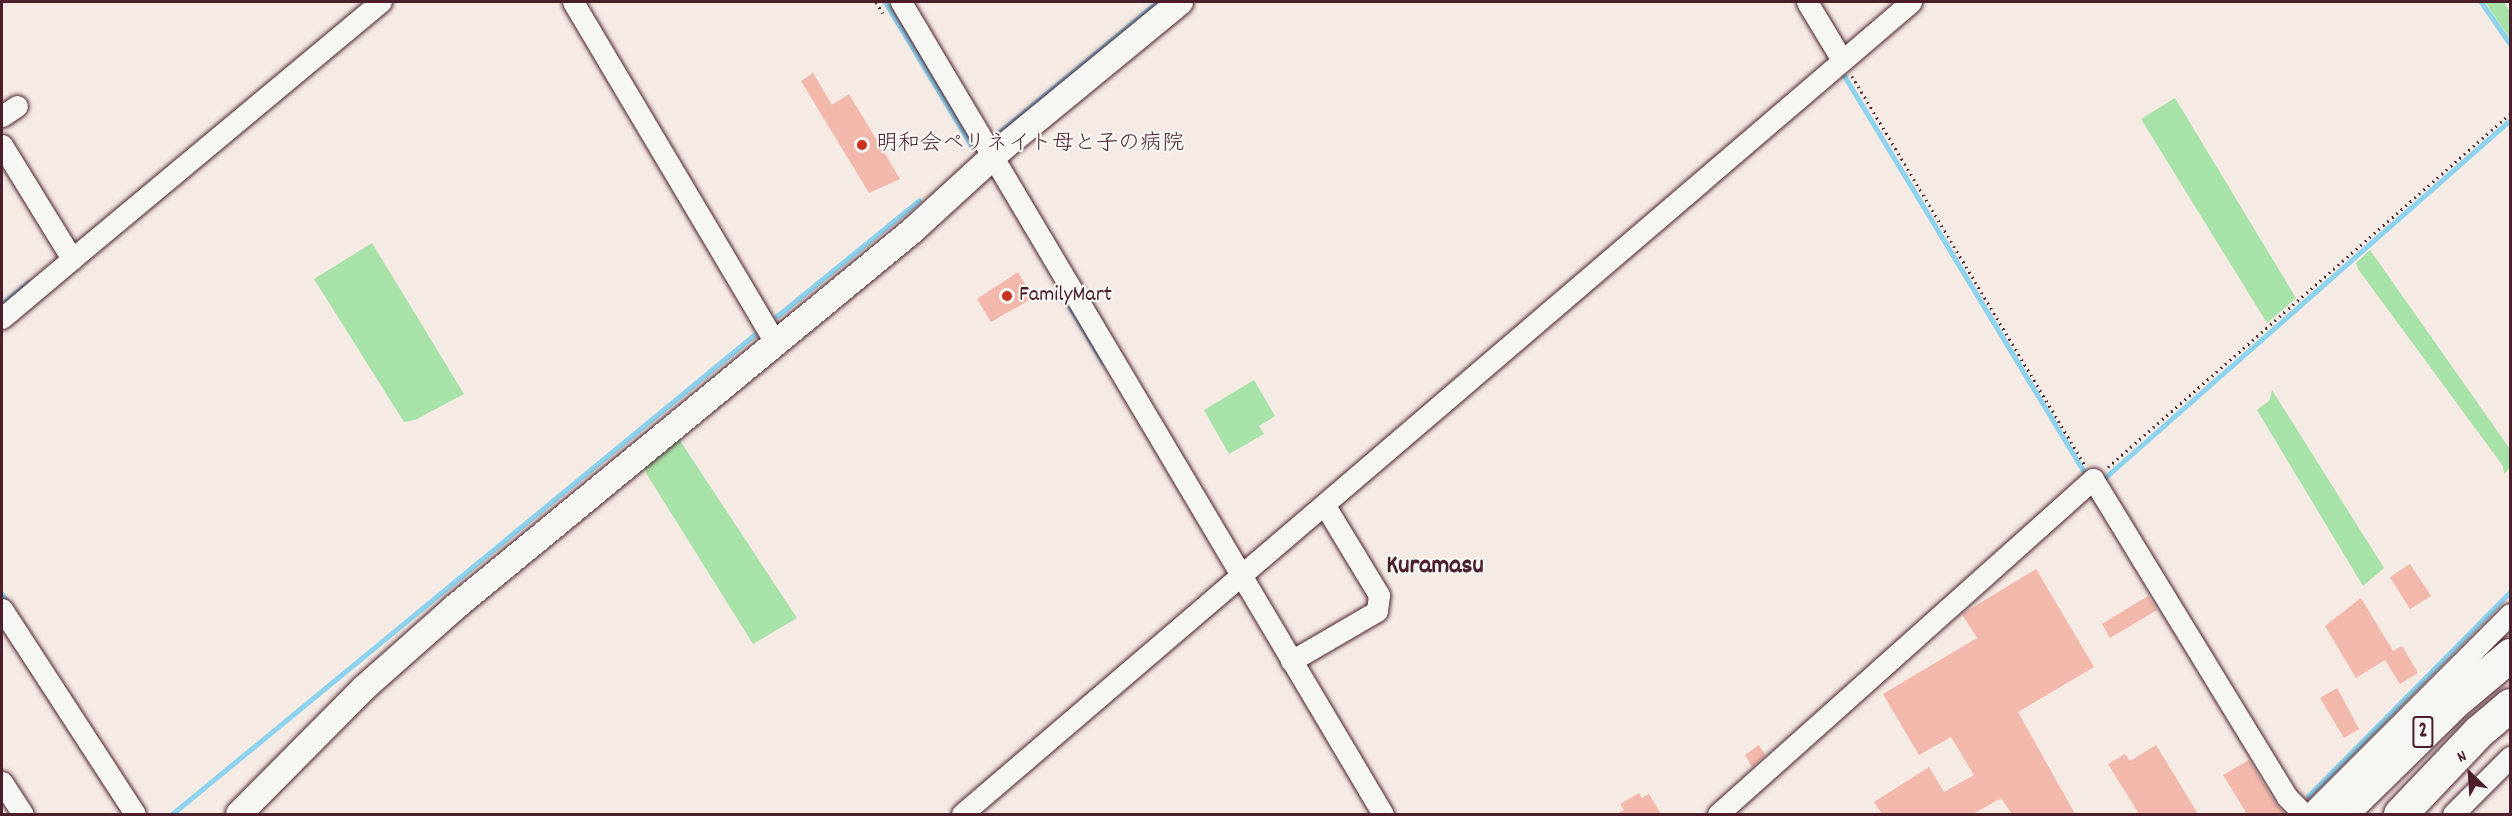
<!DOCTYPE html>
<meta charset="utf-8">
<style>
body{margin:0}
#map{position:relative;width:2512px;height:816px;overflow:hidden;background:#f5eae4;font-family:Dekko,"Klee One",sans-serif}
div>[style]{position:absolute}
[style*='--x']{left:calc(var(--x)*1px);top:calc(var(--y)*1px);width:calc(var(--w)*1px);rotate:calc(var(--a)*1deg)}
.green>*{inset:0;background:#a7e2a8}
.stream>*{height:5px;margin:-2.5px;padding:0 2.5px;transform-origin:2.5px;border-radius:2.5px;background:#8dd3ee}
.building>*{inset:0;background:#f2b8ab}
.path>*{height:3px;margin-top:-1.5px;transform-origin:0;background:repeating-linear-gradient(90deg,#4a1f2b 0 1.5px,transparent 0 6px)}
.roads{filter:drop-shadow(0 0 2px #4a1f2b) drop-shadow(0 0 2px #4a1f2b)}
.minor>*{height:21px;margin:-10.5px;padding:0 10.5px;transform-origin:10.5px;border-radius:10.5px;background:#f6f6f2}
.tertiary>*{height:26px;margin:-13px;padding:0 13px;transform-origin:13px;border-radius:13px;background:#f6f6f2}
.trunk>*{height:33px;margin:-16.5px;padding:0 16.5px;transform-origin:16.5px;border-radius:16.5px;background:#f6f6f2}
.dots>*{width:16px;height:16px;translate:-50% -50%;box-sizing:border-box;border:3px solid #f6f6f2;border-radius:50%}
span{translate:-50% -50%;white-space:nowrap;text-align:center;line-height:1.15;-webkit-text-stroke:4.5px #f6f6f2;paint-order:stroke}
.shield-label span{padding:2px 4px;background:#f6f6f2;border:2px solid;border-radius:4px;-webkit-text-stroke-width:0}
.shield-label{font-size:21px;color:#4a1f2b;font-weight:700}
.poi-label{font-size:22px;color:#4a1f2b}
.left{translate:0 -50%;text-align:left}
.quarter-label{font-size:26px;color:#4a1f2b;font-weight:700}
.frame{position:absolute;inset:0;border:3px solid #4a1f2b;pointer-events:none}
.north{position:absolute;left:2440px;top:744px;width:60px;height:60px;-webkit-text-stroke:4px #f6f6f2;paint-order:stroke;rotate:335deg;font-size:16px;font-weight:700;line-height:24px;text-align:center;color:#4a1f2b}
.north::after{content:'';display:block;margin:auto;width:21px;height:27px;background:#4a1f2b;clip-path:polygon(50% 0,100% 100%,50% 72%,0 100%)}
</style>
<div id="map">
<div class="green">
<div style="clip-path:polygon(2485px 2px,2504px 2px,2510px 11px,2510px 39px)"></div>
<div style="clip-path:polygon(2175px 98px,2296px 298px,2267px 323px,2141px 119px)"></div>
<div style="clip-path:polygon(372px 243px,464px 394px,415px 420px,404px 422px,314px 279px)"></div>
<div style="clip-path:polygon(2370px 250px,2510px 449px,2510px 468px,2504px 474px,2503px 466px,2358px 269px,2356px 263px)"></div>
<div style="clip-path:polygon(1254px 380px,1275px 416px,1259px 426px,1264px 434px,1229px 454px,1204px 410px)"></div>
<div style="clip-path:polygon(2272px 390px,2384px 568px,2363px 586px,2257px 410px,2270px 400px)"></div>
<div style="clip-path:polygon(677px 436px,797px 618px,753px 644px,646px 473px,645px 463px)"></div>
</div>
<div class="stream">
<div style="--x:885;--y:2;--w:167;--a:59"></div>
<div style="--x:2481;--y:2;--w:51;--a:55.4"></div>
<div style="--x:1843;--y:74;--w:472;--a:58.8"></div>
<div style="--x:997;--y:134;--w:207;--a:-39.5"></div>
<div style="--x:1061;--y:292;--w:82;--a:59.4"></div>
<div style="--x:2;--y:304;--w:34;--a:-40"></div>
<div style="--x:777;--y:316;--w:183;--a:-39.2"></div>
<div style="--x:2101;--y:481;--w:546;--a:-41.43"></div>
<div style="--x:2;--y:594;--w:13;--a:58"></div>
<div style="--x:2308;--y:796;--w:287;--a:-45.3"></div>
<div style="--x:172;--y:814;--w:754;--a:-39.46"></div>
</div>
<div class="building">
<div style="clip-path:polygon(813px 73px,832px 105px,849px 94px,900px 179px,869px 193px,801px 81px)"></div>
<div style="clip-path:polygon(1018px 272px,1033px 298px,991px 322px,977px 299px)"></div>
<div style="clip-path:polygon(2410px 564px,2431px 596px,2410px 609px,2390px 577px)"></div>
<div style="clip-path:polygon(2036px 569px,2094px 667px,2018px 712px,2075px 814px,2012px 814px,2001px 798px,1973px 814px,1882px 814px,1874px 802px,1929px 767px,1944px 792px,1974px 775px,1951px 737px,1919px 755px,1883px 694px,1977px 638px,1962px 614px)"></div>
<div style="clip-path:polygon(2148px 596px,2157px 610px,2110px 638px,2102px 624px)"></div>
<div style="clip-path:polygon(2361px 598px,2393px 651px,2402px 646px,2418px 673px,2400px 684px,2385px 660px,2356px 678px,2325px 626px)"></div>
<div style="clip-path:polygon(2337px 688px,2359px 729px,2344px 738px,2320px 698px)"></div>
<div style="clip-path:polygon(1759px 745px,1765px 755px,1752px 767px,1745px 755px)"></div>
<div style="clip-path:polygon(2156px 745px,2198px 814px,2139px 814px,2108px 764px,2125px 754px,2130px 761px)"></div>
<div style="clip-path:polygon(2249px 760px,2276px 804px,2285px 814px,2247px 814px,2223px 775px)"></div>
<div style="clip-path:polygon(1639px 793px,1642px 798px,1649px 794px,1661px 814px,1616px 814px,1624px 810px,1620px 804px)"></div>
</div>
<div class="path">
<div style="--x:876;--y:2;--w:13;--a:58"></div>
<div style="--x:1852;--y:76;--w:453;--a:59.1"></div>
<div style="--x:2108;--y:467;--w:535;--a:-41.29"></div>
</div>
<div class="roads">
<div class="minor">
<div style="--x:573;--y:2;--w:395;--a:59.3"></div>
<div style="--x:901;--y:2;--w:944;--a:59.31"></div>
<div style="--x:1807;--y:2;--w:68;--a:58.9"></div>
<div style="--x:2;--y:116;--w:18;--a:-34"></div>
<div style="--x:2;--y:145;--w:134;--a:58.4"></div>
<div style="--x:72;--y:259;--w:402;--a:-39.8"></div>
<div style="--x:2;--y:318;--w:92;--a:-40.1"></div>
<div style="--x:2;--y:609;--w:244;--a:57"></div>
<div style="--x:1291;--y:661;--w:99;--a:-30.2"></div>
<div style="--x:1377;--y:611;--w:16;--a:-83"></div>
<div style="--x:1379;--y:595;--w:104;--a:-121.2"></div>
<div style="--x:2;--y:782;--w:38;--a:57"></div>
<div style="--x:962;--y:814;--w:1249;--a:-40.55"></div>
<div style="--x:1718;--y:814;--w:503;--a:-41.78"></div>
<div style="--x:2093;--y:479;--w:373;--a:58.6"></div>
<div style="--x:2287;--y:797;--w:24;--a:45"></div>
<div style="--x:2310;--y:814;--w:283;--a:-45"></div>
<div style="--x:2453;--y:814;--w:81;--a:-45"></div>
</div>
<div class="tertiary">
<div style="--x:239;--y:814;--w:177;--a:-45.2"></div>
<div style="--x:364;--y:688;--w:120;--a:-41.6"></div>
<div style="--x:454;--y:608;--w:593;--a:-39.46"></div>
<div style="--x:912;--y:231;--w:127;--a:-42.5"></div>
<div style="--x:1006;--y:145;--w:225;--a:-39.4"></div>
</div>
<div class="trunk">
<div style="--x:2340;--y:814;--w:161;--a:-44.5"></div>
<div style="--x:2455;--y:701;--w:72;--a:-39.9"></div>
<div style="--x:2400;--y:814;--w:113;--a:-46.4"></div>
<div style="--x:2478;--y:732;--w:42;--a:-40.2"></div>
</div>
</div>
<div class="dots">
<div style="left:862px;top:145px;background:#c8321e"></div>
<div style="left:1007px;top:296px;background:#c8321e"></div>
</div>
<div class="shield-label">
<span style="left:2423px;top:732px">2</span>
</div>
<div class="poi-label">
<span class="left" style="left:876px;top:145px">明和会ペリネイト母と子の病院</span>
<span class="left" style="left:1019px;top:296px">FamilyMart</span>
</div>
<div class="quarter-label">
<span style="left:1435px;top:567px">Kuramasu</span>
</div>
<div class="frame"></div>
<div class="north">N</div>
</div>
